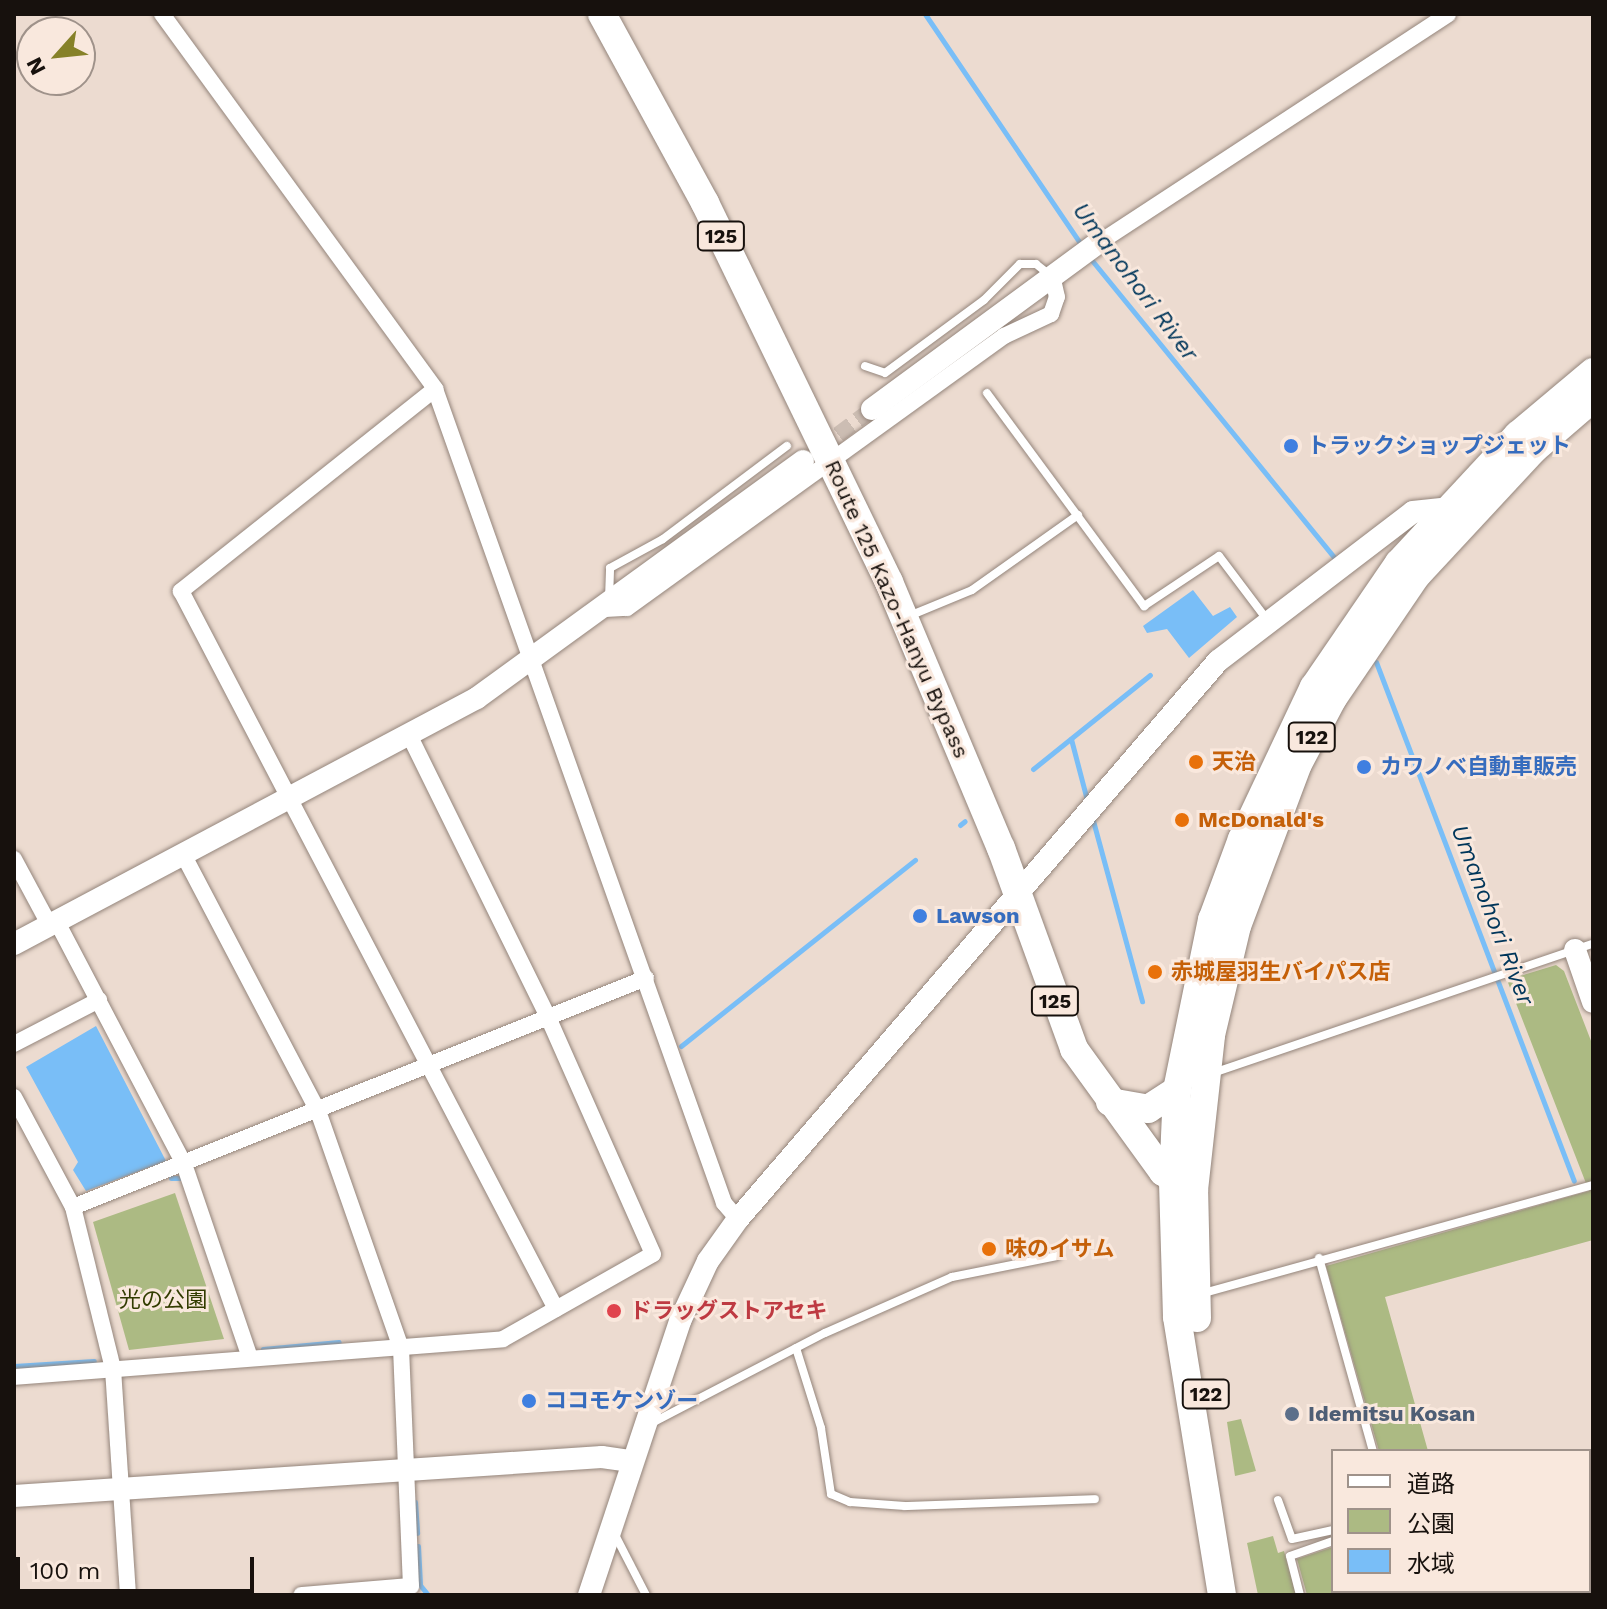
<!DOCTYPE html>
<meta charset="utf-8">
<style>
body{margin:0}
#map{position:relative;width:1607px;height:1609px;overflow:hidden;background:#ecdbd0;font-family:"Work Sans","Noto Sans JP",sans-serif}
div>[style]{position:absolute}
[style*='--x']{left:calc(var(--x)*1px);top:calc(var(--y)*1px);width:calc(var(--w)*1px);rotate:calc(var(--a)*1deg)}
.green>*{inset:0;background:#acba83}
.water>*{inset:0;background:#79bef7}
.stream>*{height:5px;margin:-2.5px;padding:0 2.5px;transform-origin:2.5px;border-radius:2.5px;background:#79bef7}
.street-tunnel>*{height:16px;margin-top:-8px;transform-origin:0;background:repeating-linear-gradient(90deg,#ccbdb3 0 16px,transparent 0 24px)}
.roads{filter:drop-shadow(0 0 2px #94857b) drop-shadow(0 0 2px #94857b)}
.lane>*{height:8px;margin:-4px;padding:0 4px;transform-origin:4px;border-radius:4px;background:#fff}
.street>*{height:16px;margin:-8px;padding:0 8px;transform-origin:8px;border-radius:8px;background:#fff}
.secondary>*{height:22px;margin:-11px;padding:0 11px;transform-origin:11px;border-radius:11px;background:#fff}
.highway>*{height:28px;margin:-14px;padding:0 14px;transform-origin:14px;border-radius:14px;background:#fff}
.dots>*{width:22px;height:22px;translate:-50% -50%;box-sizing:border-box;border:4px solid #f9e8dd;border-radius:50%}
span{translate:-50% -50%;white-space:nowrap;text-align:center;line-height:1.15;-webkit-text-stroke:6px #f9e8dd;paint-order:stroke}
.shield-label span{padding:2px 6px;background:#f9e8dd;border:2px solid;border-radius:6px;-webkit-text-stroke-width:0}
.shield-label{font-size:20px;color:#17110d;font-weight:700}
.shop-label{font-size:22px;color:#366cbe;font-weight:700}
.left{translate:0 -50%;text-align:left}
.street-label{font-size:22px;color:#17110d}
.food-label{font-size:22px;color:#c56008;font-weight:700}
.park-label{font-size:22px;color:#323c00}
.health-label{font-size:22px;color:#be3a42;font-weight:700}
.service-label{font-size:22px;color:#4e5e75;font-weight:700}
.water-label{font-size:24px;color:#00365a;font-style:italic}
.frame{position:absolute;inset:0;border:16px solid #17110d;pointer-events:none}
.legend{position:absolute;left:1331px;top:1449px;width:260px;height:144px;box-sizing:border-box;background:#f9e8dd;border:2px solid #9f928a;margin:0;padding:10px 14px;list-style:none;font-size:24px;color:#17110d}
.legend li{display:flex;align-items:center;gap:16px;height:40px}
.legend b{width:40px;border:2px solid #9f928a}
.north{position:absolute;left:16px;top:16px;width:80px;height:80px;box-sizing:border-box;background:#f9e8dd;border:2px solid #9f928a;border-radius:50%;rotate:243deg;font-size:22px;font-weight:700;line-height:32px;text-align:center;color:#17110d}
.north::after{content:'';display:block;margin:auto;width:28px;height:36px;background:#868128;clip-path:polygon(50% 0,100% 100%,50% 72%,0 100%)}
.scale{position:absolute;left:16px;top:1557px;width:238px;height:36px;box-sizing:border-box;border:4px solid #17110d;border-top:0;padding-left:10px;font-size:24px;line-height:28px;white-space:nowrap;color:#17110d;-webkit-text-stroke:6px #f9e8dd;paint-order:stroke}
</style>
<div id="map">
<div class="green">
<div style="clip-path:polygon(1556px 965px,1564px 971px,1593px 1046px,1593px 1240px,1385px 1297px,1428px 1451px,1379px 1451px,1326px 1266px,1589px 1191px,1507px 980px)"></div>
<div style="clip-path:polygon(175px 1193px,224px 1339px,129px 1350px,93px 1222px)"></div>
<div style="clip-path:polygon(1241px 1419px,1256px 1471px,1235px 1476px,1227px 1422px)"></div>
<div style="clip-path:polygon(1273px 1536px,1278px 1553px,1284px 1551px,1296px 1595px,1258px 1595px,1247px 1543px)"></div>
<div style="clip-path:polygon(1333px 1547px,1333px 1591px,1360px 1595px,1307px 1595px,1297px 1559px)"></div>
</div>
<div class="water">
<div style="clip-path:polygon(1193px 590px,1213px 616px,1230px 607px,1237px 617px,1189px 658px,1167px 629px,1147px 633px,1143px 626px)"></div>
<div style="clip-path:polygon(96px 1026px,166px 1161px,86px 1191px,73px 1170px,78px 1162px,26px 1067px)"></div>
</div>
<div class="stream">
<div style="--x:925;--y:14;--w:280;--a:55.9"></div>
<div style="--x:1090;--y:258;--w:386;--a:50.8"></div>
<div style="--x:1376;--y:662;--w:555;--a:69.12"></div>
<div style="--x:1071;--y:739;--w:67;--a:75.3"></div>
<div style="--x:1033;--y:769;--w:150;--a:-38.8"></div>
<div style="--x:1092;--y:817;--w:191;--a:74.8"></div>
<div style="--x:960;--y:825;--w:6;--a:-39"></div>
<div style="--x:681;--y:1046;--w:299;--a:-38.5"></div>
<div style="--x:171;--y:1178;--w:9;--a:0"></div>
<div style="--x:263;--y:1349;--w:76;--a:-5.3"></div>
<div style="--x:14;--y:1366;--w:80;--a:-3.6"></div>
<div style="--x:415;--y:1502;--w:31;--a:86"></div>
<div style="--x:418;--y:1546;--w:39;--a:87"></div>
<div style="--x:420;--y:1585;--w:13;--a:51"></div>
</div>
<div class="street-tunnel">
<div style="--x:819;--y:449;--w:66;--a:-37"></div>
</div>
<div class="roads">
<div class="lane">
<div style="--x:865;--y:366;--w:21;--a:19"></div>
<div style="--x:885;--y:373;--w:123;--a:-36.4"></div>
<div style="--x:984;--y:300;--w:51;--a:-45"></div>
<div style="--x:1020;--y:264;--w:16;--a:0"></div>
<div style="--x:1036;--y:264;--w:19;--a:39"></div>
<div style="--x:987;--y:393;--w:265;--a:53.6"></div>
<div style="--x:1144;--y:606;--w:90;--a:-33.7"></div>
<div style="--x:1219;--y:556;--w:81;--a:53"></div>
<div style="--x:609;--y:599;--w:31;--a:-88"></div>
<div style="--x:610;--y:568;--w:60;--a:-28.7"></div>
<div style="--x:663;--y:539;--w:155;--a:-36.9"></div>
<div style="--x:909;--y:616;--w:68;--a:-22.4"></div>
<div style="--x:972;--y:590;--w:130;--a:-35.3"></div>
<div style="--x:1213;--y:1073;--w:401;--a:-18.8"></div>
<div style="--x:1319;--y:1258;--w:200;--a:74.4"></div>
<div style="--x:1200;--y:1294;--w:408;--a:-15.5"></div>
<div style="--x:796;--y:1348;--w:84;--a:72.6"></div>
<div style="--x:821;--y:1428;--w:67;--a:81.4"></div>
<div style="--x:831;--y:1494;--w:21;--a:23"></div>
<div style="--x:850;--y:1502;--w:55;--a:4.2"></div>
<div style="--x:905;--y:1506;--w:190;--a:-2.1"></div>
<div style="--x:650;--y:1424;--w:197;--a:-27.5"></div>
<div style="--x:825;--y:1333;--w:139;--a:-23.8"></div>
<div style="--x:952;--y:1277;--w:107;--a:-11.3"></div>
<div style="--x:1589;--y:1477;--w:4;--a:-14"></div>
<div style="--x:1278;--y:1500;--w:41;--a:70.3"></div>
<div style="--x:1292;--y:1539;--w:42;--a:-12.4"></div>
<div style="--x:614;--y:1533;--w:70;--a:62.7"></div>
<div style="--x:1414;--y:1591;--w:4;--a:76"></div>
<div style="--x:1300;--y:1595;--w:40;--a:-104.4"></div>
<div style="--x:1290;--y:1556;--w:46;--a:-19.2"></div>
</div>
<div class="street">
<div style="--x:162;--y:14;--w:464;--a:53.9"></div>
<div style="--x:435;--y:389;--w:864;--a:70.45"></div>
<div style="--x:724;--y:1203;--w:21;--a:49"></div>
<div style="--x:1094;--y:246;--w:423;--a:-33.2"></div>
<div style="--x:435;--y:389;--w:325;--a:141.5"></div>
<div style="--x:181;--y:591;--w:810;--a:62.42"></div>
<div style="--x:605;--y:609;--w:22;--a:-3"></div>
<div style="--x:627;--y:608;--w:465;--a:-35.8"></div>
<div style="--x:1004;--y:336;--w:52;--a:-25.1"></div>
<div style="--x:1051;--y:314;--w:18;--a:-71"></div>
<div style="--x:1057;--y:297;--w:22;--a:-103"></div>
<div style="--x:183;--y:854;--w:290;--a:62.3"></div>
<div style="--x:318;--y:1111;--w:251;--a:70.7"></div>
<div style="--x:401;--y:1348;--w:238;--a:87.6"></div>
<div style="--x:411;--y:1586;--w:110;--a:175.3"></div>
<div style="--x:14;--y:859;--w:76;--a:61.8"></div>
<div style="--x:57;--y:922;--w:273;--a:62.3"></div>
<div style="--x:184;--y:1164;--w:202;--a:71.2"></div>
<div style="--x:14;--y:1044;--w:96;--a:-27.4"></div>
<div style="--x:14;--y:1097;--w:125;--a:61.8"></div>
<div style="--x:73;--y:1207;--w:167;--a:76.1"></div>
<div style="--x:113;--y:1369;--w:226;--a:86.2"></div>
<div style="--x:73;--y:1207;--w:617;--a:-21.78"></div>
<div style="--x:14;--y:1377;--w:490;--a:-4.4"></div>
<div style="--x:503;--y:1339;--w:172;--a:-29.5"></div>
<div style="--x:653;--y:1254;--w:259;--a:-113.9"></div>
<div style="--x:548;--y:1017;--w:313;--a:-116.2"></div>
</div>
<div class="secondary">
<div style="--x:872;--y:409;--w:275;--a:-36.3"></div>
<div style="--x:14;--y:944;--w:524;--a:-27.98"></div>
<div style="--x:477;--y:698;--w:403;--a:-36"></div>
<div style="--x:1575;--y:950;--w:55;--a:70.9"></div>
<div style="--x:14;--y:1496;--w:589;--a:-3.79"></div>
<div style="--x:602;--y:1457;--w:29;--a:8"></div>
<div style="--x:589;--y:1595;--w:289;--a:-71.6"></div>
<div style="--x:680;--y:1321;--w:66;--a:-65"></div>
<div style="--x:708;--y:1261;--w:52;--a:-54.5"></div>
<div style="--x:738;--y:1219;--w:736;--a:-49.3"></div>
<div style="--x:1218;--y:661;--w:245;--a:-37.4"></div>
<div style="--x:1413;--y:512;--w:45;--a:-6.3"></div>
</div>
<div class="highway">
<div style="--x:602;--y:14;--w:215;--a:61.4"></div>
<div style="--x:705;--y:203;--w:421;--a:64.1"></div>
<div style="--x:889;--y:582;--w:289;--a:67.2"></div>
<div style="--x:1001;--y:848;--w:214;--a:70"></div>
<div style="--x:1074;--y:1049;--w:152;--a:54.1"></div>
<div style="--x:1163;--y:1172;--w:36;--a:30"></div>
<div style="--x:1110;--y:1102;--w:39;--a:10"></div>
<div style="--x:1148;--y:1109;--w:35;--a:-33"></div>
<div style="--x:1197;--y:1318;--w:128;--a:-91.3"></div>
<div style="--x:1194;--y:1190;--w:156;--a:-83.7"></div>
<div style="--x:1211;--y:1035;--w:112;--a:-76.6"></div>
<div style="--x:1237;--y:926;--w:173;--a:-69.4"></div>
<div style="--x:1298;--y:764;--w:75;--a:-62.1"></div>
<div style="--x:1333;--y:698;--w:148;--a:-55.8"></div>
<div style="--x:1416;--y:576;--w:173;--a:-47.1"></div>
<div style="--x:1534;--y:449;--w:78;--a:-40.8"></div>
<div style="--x:1222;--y:1595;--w:282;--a:-99.2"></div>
<div style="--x:1177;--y:1317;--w:135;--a:-91.7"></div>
<div style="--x:1173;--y:1182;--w:92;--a:-87.5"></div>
<div style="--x:1177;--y:1090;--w:174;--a:-78.4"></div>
<div style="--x:1212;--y:920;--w:86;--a:-69.7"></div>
<div style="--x:1242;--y:839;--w:168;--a:-64.7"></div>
<div style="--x:1314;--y:687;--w:150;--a:-55.6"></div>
<div style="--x:1399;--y:563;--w:175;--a:-47.1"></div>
<div style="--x:1518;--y:435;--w:98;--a:-40"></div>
</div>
</div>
<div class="dots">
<div style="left:1291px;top:446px;background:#3f7fe0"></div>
<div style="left:1196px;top:762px;background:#e8710a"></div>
<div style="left:1364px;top:767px;background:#3f7fe0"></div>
<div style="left:1182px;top:820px;background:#e8710a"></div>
<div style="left:920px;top:916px;background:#3f7fe0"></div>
<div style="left:1155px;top:972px;background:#e8710a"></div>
<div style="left:989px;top:1249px;background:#e8710a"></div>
<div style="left:614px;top:1311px;background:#e0444e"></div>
<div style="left:529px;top:1401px;background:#3f7fe0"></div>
<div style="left:1292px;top:1414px;background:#5c6f8a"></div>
</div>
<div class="shield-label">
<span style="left:721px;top:236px">125</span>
<span style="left:1312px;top:737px">122</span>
<span style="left:1055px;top:1001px">125</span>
<span style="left:1206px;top:1394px">122</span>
</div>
<div class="shop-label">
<span class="left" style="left:1307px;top:446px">トラックショップジェット</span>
<span class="left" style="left:1380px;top:767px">カワノベ自動車販売</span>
<span class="left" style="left:936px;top:916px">Lawson</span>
<span class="left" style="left:545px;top:1401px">ココモケンゾー</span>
</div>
<div class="street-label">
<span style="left:897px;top:609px;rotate:66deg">Route 125 Kazo-Hanyu Bypass</span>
</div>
<div class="food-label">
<span class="left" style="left:1212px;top:762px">天治</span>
<span class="left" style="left:1198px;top:820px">McDonald's</span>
<span class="left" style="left:1171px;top:972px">赤城屋羽生バイパス店</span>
<span class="left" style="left:1005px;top:1249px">味のイサム</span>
</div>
<div class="park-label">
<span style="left:163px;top:1300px">光の公園</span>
</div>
<div class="health-label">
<span class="left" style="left:630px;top:1311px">ドラッグストアセキ</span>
</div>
<div class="service-label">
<span class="left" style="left:1308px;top:1414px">Idemitsu Kosan</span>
</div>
<div class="water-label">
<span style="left:1135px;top:282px;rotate:53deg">Umanohori River</span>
<span style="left:1492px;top:915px;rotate:69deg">Umanohori River</span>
</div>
<div class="frame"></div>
<ul class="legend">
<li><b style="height:10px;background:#fff"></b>道路</li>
<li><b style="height:22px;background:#acba83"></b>公園</li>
<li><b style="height:22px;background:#79bef7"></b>水域</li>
</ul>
<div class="north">N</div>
<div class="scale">100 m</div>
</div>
